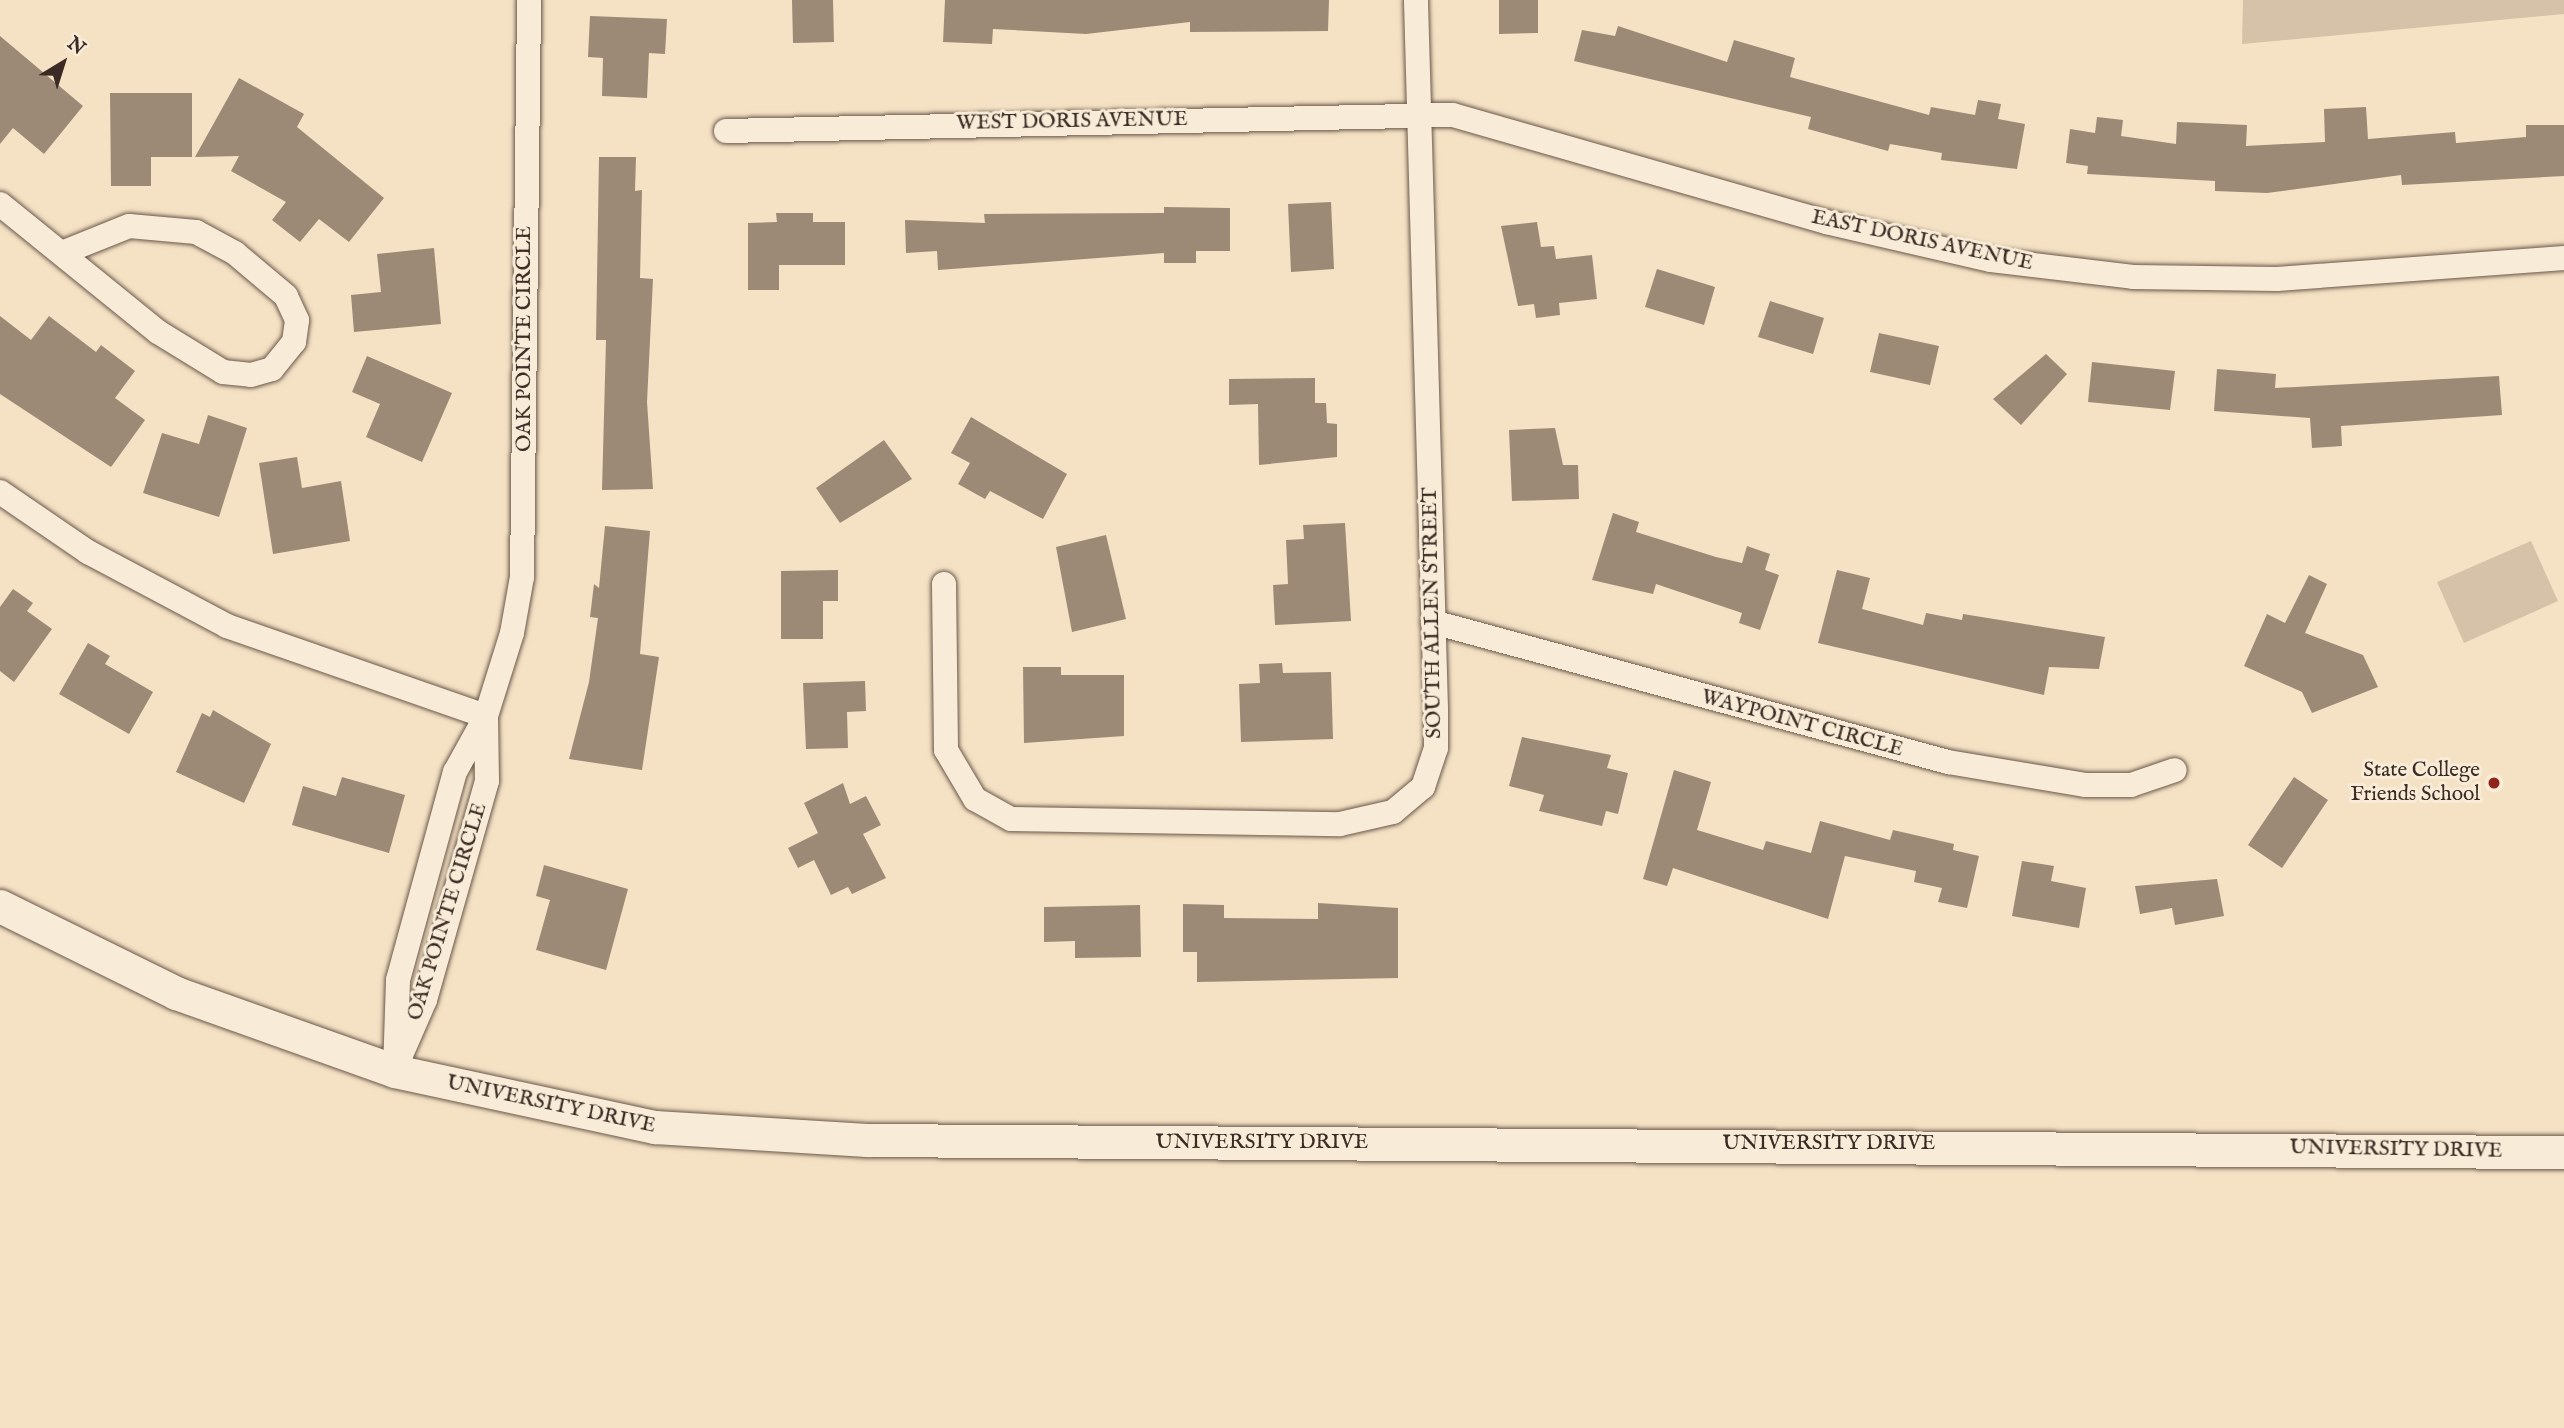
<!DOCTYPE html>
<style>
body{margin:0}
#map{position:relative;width:2564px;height:1428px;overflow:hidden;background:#f5e1c3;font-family:"IM FELL English",serif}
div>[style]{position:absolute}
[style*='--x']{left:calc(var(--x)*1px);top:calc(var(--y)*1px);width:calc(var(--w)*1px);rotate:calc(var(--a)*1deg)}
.green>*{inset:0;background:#d5c2a8}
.building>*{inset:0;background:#9c8a77}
.roads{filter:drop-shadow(0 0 2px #6a584c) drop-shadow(0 0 2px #6a584c)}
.minor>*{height:24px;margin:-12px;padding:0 12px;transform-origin:12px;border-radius:12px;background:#f8ecd8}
.secondary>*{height:33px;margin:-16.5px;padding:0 16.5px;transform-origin:16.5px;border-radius:16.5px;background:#f8ecd8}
.dots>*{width:19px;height:19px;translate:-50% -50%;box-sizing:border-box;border:4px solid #f8ecd8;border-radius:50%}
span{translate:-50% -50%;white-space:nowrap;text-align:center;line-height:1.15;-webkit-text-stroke:6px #f8ecd8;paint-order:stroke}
.street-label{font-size:21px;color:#3b2b24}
.poi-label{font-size:21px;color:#3b2b24}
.right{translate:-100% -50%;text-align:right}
.north{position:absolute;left:28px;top:28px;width:70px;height:70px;-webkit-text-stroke:5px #f8ecd8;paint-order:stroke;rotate:38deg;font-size:19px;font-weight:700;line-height:28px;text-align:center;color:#3b2b24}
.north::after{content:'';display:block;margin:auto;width:24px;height:32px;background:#3b2b24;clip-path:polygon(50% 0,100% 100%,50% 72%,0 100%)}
</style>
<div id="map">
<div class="green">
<div style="clip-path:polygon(2243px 0,2564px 0,2564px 14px,2242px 44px)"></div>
<div style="clip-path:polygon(2531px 541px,2558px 601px,2464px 643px,2437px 582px)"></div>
</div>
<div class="building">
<div style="clip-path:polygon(792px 0,833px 0,834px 42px,793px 43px)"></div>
<div style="clip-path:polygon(945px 0,1329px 0,1328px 31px,1190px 32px,1190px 22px,1086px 34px,993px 29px,992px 44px,943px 42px)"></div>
<div style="clip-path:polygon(1499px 0,1538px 0,1538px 33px,1499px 34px)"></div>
<div style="clip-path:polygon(590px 16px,667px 19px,665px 54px,649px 53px,647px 98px,602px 96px,603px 58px,588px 57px)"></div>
<div style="clip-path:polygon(1618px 26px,1727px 62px,1734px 40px,1795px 58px,1790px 77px,1929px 115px,1931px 107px,1975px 115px,1978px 100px,2001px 104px,1998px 119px,2025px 124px,2017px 169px,1941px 160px,1942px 153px,1890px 144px,1888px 151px,1808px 129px,1811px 117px,1574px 61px,1582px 30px,1615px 36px)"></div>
<div style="clip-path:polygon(0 36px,83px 106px,44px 154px,13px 128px,0 144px)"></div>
<div style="clip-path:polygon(239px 78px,304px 114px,297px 127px,384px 198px,349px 242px,319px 219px,300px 242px,272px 220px,286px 202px,231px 171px,239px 156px,195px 157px)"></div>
<div style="clip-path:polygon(110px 93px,192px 93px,192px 157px,151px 157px,151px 186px,111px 186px)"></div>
<div style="clip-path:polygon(2366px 107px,2368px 139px,2455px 132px,2456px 143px,2526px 137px,2526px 125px,2564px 125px,2564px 176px,2402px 185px,2401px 175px,2267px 193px,2215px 191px,2215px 181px,2087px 174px,2088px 166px,2066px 163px,2070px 129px,2095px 133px,2097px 117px,2123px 120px,2121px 136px,2176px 144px,2177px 122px,2247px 125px,2246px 146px,2325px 142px,2324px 109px)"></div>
<div style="clip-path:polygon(599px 157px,636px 157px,635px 191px,642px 190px,640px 278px,653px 279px,647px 402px,653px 489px,602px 490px,606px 340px,596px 340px)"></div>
<div style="clip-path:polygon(1331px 202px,1334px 269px,1291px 272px,1288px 204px)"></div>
<div style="clip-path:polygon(1164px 207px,1230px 208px,1230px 251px,1196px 251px,1196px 263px,1164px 263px,1164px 253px,938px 270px,937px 251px,906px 253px,905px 220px,985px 223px,984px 214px,1164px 213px)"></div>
<div style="clip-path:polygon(776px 213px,813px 213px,813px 222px,845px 222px,845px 265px,779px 265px,779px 290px,748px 290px,748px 223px,777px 222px)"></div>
<div style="clip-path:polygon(1537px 222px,1541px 247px,1554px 246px,1556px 259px,1592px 255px,1597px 299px,1559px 303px,1560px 315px,1536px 318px,1534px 304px,1518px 306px,1501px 226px)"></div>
<div style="clip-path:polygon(434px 248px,441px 324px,354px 332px,351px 295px,381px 292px,377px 254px)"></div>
<div style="clip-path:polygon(1657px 269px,1715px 287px,1704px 325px,1645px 307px)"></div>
<div style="clip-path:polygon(1770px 301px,1824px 318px,1813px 354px,1758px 337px)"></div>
<div style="clip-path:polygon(0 316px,31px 340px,49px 316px,96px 352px,101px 345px,135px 371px,115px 398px,145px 420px,111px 467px,0 394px)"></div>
<div style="clip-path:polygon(1879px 333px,1939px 346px,1930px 385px,1870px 372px)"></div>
<div style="clip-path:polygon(2046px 354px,2067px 374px,2021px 425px,1993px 399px)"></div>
<div style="clip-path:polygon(367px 356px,452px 393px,422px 462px,366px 437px,380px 404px,352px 392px)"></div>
<div style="clip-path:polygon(2092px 362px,2175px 371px,2170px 410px,2088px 402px)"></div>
<div style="clip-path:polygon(2217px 369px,2276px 374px,2275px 388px,2499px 376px,2502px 415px,2341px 426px,2342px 446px,2312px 448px,2310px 418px,2214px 411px)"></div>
<div style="clip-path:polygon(1315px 378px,1315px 403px,1326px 403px,1327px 423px,1337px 424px,1337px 457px,1259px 465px,1258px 404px,1229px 405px,1229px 379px)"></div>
<div style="clip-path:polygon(208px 415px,247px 428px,219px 517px,143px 493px,162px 433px,199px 444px)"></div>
<div style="clip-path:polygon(971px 417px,1067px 474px,1043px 519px,990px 491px,985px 499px,958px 484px,970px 463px,951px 453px)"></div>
<div style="clip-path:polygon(1555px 428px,1563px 465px,1578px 465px,1579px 499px,1512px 501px,1509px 430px)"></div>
<div style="clip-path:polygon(884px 440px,912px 479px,840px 523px,816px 488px)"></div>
<div style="clip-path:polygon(297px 457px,302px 488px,341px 481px,350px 541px,273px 554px,259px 463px)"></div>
<div style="clip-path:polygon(1613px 513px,1639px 522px,1636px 532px,1716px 557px,1742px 563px,1747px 546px,1770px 554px,1765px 570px,1779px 575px,1760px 630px,1739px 623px,1742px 613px,1656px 584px,1653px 594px,1592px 580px)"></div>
<div style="clip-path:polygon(1345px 523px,1351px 621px,1275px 625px,1273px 585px,1288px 584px,1286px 540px,1304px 539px,1303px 525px)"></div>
<div style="clip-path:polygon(605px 526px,650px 531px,640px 654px,659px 657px,642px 770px,569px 759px,589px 682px,598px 618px,590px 617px,594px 584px,599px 588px)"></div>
<div style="clip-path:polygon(1106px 535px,1126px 619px,1072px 632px,1056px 547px)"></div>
<div style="clip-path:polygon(838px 570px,838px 601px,823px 601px,823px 639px,781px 639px,781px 571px)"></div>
<div style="clip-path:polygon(1837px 570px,1870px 578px,1862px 609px,1923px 625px,1926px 613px,1962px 620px,1963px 614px,2105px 637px,2099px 669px,2049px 667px,2044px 695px,1818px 643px)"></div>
<div style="clip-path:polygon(2309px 575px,2327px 584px,2305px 633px,2363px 655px,2378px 687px,2312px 713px,2302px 692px,2244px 666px,2267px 614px,2285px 623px)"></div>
<div style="clip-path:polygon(13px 589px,33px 603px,27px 611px,52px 629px,14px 682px,0 671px,0 607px)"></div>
<div style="clip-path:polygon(88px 643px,110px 656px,105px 664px,153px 692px,129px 734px,59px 694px)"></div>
<div style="clip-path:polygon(1282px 663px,1283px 673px,1331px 672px,1333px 739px,1241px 742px,1239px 684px,1260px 683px,1259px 664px)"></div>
<div style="clip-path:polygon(1023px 667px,1061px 667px,1061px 675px,1124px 675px,1124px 736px,1024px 743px)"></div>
<div style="clip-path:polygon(865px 681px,866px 711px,847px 712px,848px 748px,806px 749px,803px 683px)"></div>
<div style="clip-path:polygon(213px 710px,271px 744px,244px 803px,176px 772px,202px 713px,210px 717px)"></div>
<div style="clip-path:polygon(1522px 737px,1611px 755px,1607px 768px,1628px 773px,1618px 814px,1606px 811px,1602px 826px,1539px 811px,1544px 795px,1509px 786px)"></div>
<div style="clip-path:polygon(1674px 770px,1711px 782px,1697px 830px,1763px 850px,1766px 841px,1811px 853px,1820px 821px,1890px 840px,1893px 830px,1954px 844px,1953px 850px,1979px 856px,1967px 908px,1938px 902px,1942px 888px,1914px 882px,1916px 871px,1845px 856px,1828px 919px,1673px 868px,1667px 886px,1643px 879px)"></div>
<div style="clip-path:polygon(342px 777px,405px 795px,389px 853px,292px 825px,303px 786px,336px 796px)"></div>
<div style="clip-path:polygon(2294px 777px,2328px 800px,2282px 868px,2248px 845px)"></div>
<div style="clip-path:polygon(843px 783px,850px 804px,866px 796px,881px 825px,863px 834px,886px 878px,852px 894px,848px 887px,831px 895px,814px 860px,798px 868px,788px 848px,818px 833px,804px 803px)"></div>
<div style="clip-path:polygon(2022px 861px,2054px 866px,2051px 881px,2086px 888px,2079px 928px,2012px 916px)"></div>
<div style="clip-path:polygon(544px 865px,628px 889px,606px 970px,536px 950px,550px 900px,536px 896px)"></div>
<div style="clip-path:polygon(2217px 879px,2224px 916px,2175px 925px,2172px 908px,2140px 914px,2135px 886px)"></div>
<div style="clip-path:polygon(1318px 903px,1398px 908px,1398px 978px,1197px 982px,1197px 952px,1183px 952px,1183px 904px,1224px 905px,1224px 918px,1318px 919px)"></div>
<div style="clip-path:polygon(1140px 905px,1141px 957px,1075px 958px,1075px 941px,1044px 942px,1044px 907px)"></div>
</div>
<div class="roads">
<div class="minor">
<div style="--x:726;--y:131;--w:727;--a:-1.26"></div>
<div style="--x:1453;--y:115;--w:388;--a:16"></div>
<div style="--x:1826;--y:222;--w:169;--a:13"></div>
<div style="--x:1991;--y:260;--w:143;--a:6.8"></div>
<div style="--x:2133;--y:277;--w:144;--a:0.8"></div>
<div style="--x:2277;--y:279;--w:288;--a:-4.2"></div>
<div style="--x:0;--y:204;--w:203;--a:39"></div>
<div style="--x:158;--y:332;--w:76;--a:31.6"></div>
<div style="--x:223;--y:372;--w:28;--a:6"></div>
<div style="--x:251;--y:375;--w:22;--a:-16"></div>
<div style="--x:272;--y:369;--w:35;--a:-51"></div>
<div style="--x:294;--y:342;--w:22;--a:-82"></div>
<div style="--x:297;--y:320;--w:26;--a:-115"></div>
<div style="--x:286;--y:296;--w:67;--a:-139.9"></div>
<div style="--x:235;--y:253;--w:44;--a:-151.7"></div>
<div style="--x:196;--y:232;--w:67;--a:-174.9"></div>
<div style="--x:129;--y:226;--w:72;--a:158.1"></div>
<div style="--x:0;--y:492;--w:107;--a:34.3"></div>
<div style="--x:88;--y:552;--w:157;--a:28"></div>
<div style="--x:227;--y:626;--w:274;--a:19.2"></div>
<div style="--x:944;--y:584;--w:166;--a:89.3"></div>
<div style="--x:946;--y:750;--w:57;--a:59.4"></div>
<div style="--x:975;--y:799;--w:41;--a:29.1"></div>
<div style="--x:1011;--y:819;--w:329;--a:0.9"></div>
<div style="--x:1340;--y:824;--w:54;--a:-12.8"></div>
<div style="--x:1393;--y:812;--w:39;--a:-40"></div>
<div style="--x:1423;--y:787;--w:41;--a:-71.6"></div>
<div style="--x:1436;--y:748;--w:39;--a:-90"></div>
<div style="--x:1436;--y:709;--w:709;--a:-91.62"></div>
<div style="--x:1433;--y:622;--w:534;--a:15.21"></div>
<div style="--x:1948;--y:762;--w:140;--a:9.5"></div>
<div style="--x:2086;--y:785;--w:45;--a:0"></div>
<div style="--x:2131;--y:785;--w:46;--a:-18.8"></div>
<div style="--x:401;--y:1055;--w:60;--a:-66.4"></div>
<div style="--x:425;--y:1000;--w:228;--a:-74.2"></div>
<div style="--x:487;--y:781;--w:64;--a:-90.9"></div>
<div style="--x:395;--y:1071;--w:91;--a:-88.1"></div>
<div style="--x:398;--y:980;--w:216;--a:-74.7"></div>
<div style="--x:455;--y:772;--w:64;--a:-61"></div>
<div style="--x:486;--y:716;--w:87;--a:-72.6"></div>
<div style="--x:512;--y:633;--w:57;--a:-79.9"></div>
<div style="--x:522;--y:577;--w:577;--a:-89.3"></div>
</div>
<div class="secondary">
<div style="--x:0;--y:906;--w:196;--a:26.3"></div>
<div style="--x:176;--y:993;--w:232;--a:19.6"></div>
<div style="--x:395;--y:1071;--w:266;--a:12.2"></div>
<div style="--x:655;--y:1127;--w:212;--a:3.5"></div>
<div style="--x:867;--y:1140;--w:1697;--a:0.41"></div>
</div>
</div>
<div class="dots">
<div style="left:2494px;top:783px;background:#8f2418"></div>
</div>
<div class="street-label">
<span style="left:1072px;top:122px;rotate:-1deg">WEST DORIS AVENUE</span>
<span style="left:1922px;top:241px;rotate:12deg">EAST DORIS AVENUE</span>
<span style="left:525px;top:339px;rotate:-90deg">OAK POINTE CIRCLE</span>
<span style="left:1433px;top:613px;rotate:-91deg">SOUTH ALLEN STREET</span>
<span style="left:1802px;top:724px;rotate:15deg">WAYPOINT CIRCLE</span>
<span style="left:448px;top:912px;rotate:-73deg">OAK POINTE CIRCLE</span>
<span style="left:551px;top:1105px;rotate:12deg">UNIVERSITY DRIVE</span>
<span style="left:1262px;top:1143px">UNIVERSITY DRIVE</span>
<span style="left:1829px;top:1144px">UNIVERSITY DRIVE</span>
<span style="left:2396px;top:1150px;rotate:1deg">UNIVERSITY DRIVE</span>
</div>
<div class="poi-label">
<span class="right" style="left:2480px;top:783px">State College<br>Friends School</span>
</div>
<div class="north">N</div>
</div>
